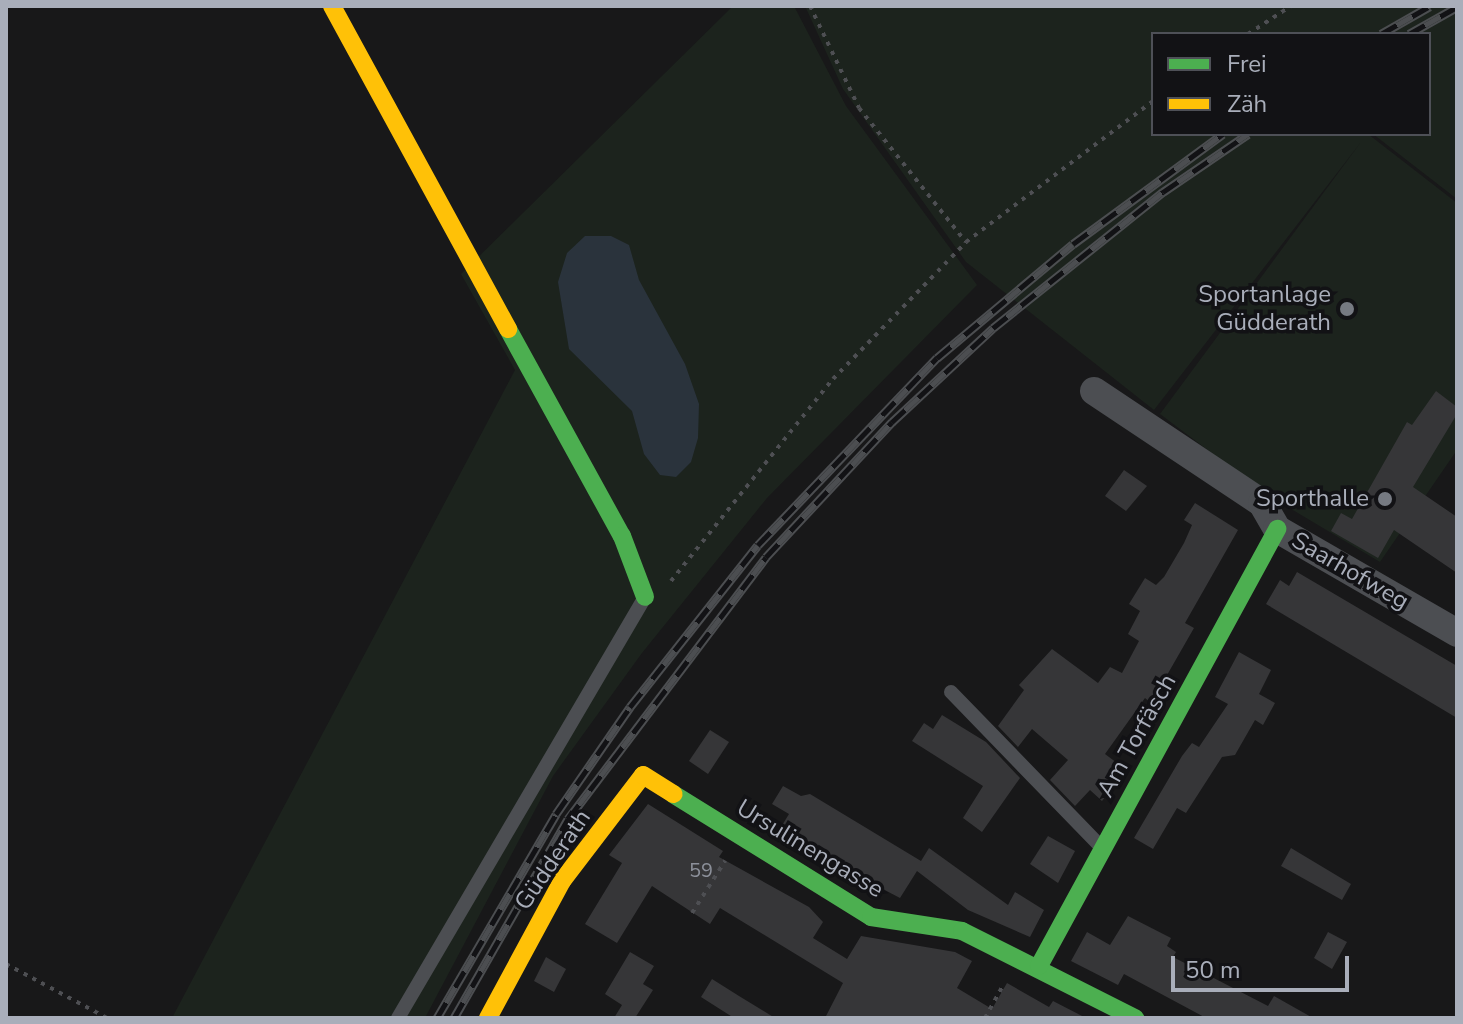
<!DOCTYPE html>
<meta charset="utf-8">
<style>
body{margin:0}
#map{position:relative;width:1463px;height:1024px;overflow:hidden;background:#181819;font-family:"Nunito Sans",sans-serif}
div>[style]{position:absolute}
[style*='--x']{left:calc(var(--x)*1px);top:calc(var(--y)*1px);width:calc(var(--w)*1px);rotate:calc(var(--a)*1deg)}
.green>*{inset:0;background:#1c231d}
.water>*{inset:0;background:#2a333c}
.building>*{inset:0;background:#363638}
.path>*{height:4px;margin-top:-2px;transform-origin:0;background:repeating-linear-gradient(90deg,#4e4f53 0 4px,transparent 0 10px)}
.lane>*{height:14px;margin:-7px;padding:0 7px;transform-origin:7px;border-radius:7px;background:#4c4e52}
.street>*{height:28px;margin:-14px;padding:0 14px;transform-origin:14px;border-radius:14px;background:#4c4e52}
.fast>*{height:18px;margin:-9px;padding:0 9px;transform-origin:9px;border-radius:9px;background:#4caf50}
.slow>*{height:18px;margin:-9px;padding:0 9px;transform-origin:9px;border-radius:9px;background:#ffc107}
.rail>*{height:9px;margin-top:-4.5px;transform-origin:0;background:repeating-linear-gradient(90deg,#121215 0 18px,#4c4e51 0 36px);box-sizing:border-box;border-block:2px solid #4c4e51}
.dots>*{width:22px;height:22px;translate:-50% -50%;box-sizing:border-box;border:4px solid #121215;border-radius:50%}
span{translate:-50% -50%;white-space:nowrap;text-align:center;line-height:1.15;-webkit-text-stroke:7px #121215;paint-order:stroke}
.number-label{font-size:20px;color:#8c909a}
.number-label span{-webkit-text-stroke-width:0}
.poi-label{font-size:24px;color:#a9aeba}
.right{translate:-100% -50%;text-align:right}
.street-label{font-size:24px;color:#a9aeba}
.frame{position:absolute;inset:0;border:8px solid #a9aeba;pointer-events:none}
.legend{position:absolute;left:1151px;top:32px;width:280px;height:104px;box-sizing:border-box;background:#121215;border:2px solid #4e5057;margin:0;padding:10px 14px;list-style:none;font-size:24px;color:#a9aeba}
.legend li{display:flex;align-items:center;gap:16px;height:40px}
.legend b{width:40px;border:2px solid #4e5057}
.scale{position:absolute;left:1171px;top:956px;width:178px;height:36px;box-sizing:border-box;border:4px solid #a9aeba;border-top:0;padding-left:10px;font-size:24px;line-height:28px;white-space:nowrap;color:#a9aeba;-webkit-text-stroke:6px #121215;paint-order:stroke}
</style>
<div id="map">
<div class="green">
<div style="clip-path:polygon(733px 6px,794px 6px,846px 106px,977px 285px,767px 498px,642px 653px,553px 776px,425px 1018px,172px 1018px,515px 370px,461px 274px)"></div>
<div style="clip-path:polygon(805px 6px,1457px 6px,1457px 199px,1373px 134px,1429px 134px,1429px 34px,1153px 34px,1153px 134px,1368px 134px,1457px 203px,1457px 450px,1380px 562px,1266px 494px,1160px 414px,1361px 142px,1154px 410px,966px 262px,843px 89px)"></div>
</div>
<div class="water">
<div style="clip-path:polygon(585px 236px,611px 236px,629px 245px,639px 280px,685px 364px,699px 404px,698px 438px,691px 462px,676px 477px,660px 475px,644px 454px,632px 411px,569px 349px,558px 282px,567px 253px)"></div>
</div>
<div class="building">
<div style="clip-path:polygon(1436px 391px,1457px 407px,1457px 414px,1413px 487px,1457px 517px,1457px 573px,1394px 530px,1378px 558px,1331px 531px,1341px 513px,1352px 519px,1407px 422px,1412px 425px)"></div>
<div style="clip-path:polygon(1124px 470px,1147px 486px,1126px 511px,1105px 496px)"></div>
<div style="clip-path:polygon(1195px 503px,1238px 530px,1185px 623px,1194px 628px,1151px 703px,1145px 698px,1105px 754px,1121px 766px,1111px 789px,1102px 801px,1090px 790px,1075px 806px,1050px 780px,1068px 760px,1032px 729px,1018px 747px,998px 726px,1024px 690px,1019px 685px,1052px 649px,1098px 683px,1110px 667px,1122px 673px,1139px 641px,1128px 634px,1140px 611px,1129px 604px,1145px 578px,1156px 585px,1164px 577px,1184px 543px,1192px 525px,1184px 520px)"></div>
<div style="clip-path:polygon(1297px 572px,1457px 666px,1457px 718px,1266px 604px,1280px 580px,1289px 586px)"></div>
<div style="clip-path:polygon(1239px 652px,1271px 670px,1259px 694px,1275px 703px,1263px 725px,1255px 720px,1235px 755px,1222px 757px,1186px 813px,1177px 808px,1153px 849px,1134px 838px,1182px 756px,1192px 743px,1199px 747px,1228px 704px,1215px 697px)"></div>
<div style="clip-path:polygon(942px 715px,986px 742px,1020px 778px,982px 832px,963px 818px,983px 786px,912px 741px,924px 723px,933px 729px)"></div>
<div style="clip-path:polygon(710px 730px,729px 742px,708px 774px,689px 761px)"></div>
<div style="clip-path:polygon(783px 786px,801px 796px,810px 794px,921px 861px,929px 848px,1008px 905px,1015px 892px,1044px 910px,1030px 937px,968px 910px,917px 871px,900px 898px,856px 875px,781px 827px,789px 814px,772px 804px)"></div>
<div style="clip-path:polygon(648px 804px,723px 851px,719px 857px,809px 907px,823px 922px,813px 938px,847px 959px,861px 936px,955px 952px,972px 961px,957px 988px,992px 1009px,1007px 983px,1049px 1007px,1053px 1001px,1086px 1018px,825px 1018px,843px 983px,720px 908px,710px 924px,652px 886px,617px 943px,585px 924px,622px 863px,609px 855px)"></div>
<div style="clip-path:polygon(1048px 836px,1075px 851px,1058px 883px,1030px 864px)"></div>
<div style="clip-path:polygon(1291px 848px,1351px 884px,1342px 900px,1281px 866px)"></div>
<div style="clip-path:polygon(1128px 916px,1171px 938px,1167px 946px,1176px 952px,1173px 957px,1268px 1006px,1274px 996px,1313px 1018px,1206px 1018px,1124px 974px,1118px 985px,1071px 961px,1087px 932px,1110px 945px)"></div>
<div style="clip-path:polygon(1328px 932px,1347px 942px,1332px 969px,1314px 958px)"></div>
<div style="clip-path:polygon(630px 952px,654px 966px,643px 984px,653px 990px,635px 1018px,614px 1018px,622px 1005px,605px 994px)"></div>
<div style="clip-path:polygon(546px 957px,566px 969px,554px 992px,534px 981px)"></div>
<div style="clip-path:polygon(712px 979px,739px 996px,775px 1018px,734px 1018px,701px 997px)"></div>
</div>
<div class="path">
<div style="--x:810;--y:6;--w:113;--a:64.3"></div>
<div style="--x:859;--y:108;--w:171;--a:51.4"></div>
<div style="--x:1248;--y:34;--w:51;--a:-33.1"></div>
<div style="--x:671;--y:581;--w:259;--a:-51.3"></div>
<div style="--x:833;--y:379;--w:191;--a:-45.8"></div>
<div style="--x:966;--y:242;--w:234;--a:-37"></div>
<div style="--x:692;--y:913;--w:62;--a:-57.6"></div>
<div style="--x:6;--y:964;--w:115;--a:28.1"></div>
<div style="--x:985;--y:1018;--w:38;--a:-61"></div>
</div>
<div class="lane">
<div style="--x:951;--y:692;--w:216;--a:45.9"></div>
<div style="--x:398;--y:1018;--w:488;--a:-59.6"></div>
</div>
<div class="street">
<div style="--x:1094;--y:391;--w:202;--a:33.7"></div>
<div style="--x:1262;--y:503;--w:30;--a:60"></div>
<div style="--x:1277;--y:529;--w:208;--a:30"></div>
</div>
<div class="fast">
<div style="--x:508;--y:329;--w:236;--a:61.2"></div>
<div style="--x:622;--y:536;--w:65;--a:69.3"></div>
<div style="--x:673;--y:794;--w:233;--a:31.8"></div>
<div style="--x:871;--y:917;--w:92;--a:8.7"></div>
<div style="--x:962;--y:931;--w:194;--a:26.7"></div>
<div style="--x:1039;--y:966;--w:498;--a:-61.4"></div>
</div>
<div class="slow">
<div style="--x:332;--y:6;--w:368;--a:61.4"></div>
<div style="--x:488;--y:1018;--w:156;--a:-61.6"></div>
<div style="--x:562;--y:881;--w:133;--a:-52.6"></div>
<div style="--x:643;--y:775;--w:36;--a:32"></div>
</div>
<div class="rail">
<div style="--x:1381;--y:34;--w:56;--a:-29.7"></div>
<div style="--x:1409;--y:34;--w:55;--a:-29.4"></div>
<div style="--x:437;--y:1018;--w:236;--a:-59.7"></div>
<div style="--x:556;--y:814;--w:130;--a:-55.3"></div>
<div style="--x:630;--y:707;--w:206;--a:-51.7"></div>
<div style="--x:758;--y:545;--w:259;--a:-46.3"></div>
<div style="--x:937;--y:358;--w:177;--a:-40"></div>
<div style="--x:1073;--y:244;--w:186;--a:-36.3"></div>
<div style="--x:454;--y:1018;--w:229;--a:-60.2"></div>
<div style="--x:568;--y:819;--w:328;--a:-52.9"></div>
<div style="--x:766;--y:557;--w:185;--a:-47"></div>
<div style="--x:892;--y:422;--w:138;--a:-42.9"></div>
<div style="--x:993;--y:328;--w:218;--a:-38.7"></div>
<div style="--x:1163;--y:192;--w:103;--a:-34.3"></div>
</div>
<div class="dots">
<div style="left:1347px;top:309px;background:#767a82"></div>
<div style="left:1385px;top:499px;background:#767a82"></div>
</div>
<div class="number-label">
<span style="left:701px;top:870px">59</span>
</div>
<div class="poi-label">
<span class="right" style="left:1331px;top:309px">Sportanlage<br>Güdderath</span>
<span class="right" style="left:1369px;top:499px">Sporthalle</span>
</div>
<div class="street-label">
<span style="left:1350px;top:571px;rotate:30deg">Saarhofweg</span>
<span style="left:1137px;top:736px;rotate:-61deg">Am Torfäsch</span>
<span style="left:810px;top:849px;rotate:31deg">Ursulinengasse</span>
<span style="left:553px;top:860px;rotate:-56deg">Güdderath</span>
</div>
<div class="frame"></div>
<ul class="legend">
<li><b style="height:10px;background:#4caf50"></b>Frei</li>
<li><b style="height:10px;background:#ffc107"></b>Zäh</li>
</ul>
<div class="scale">50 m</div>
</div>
